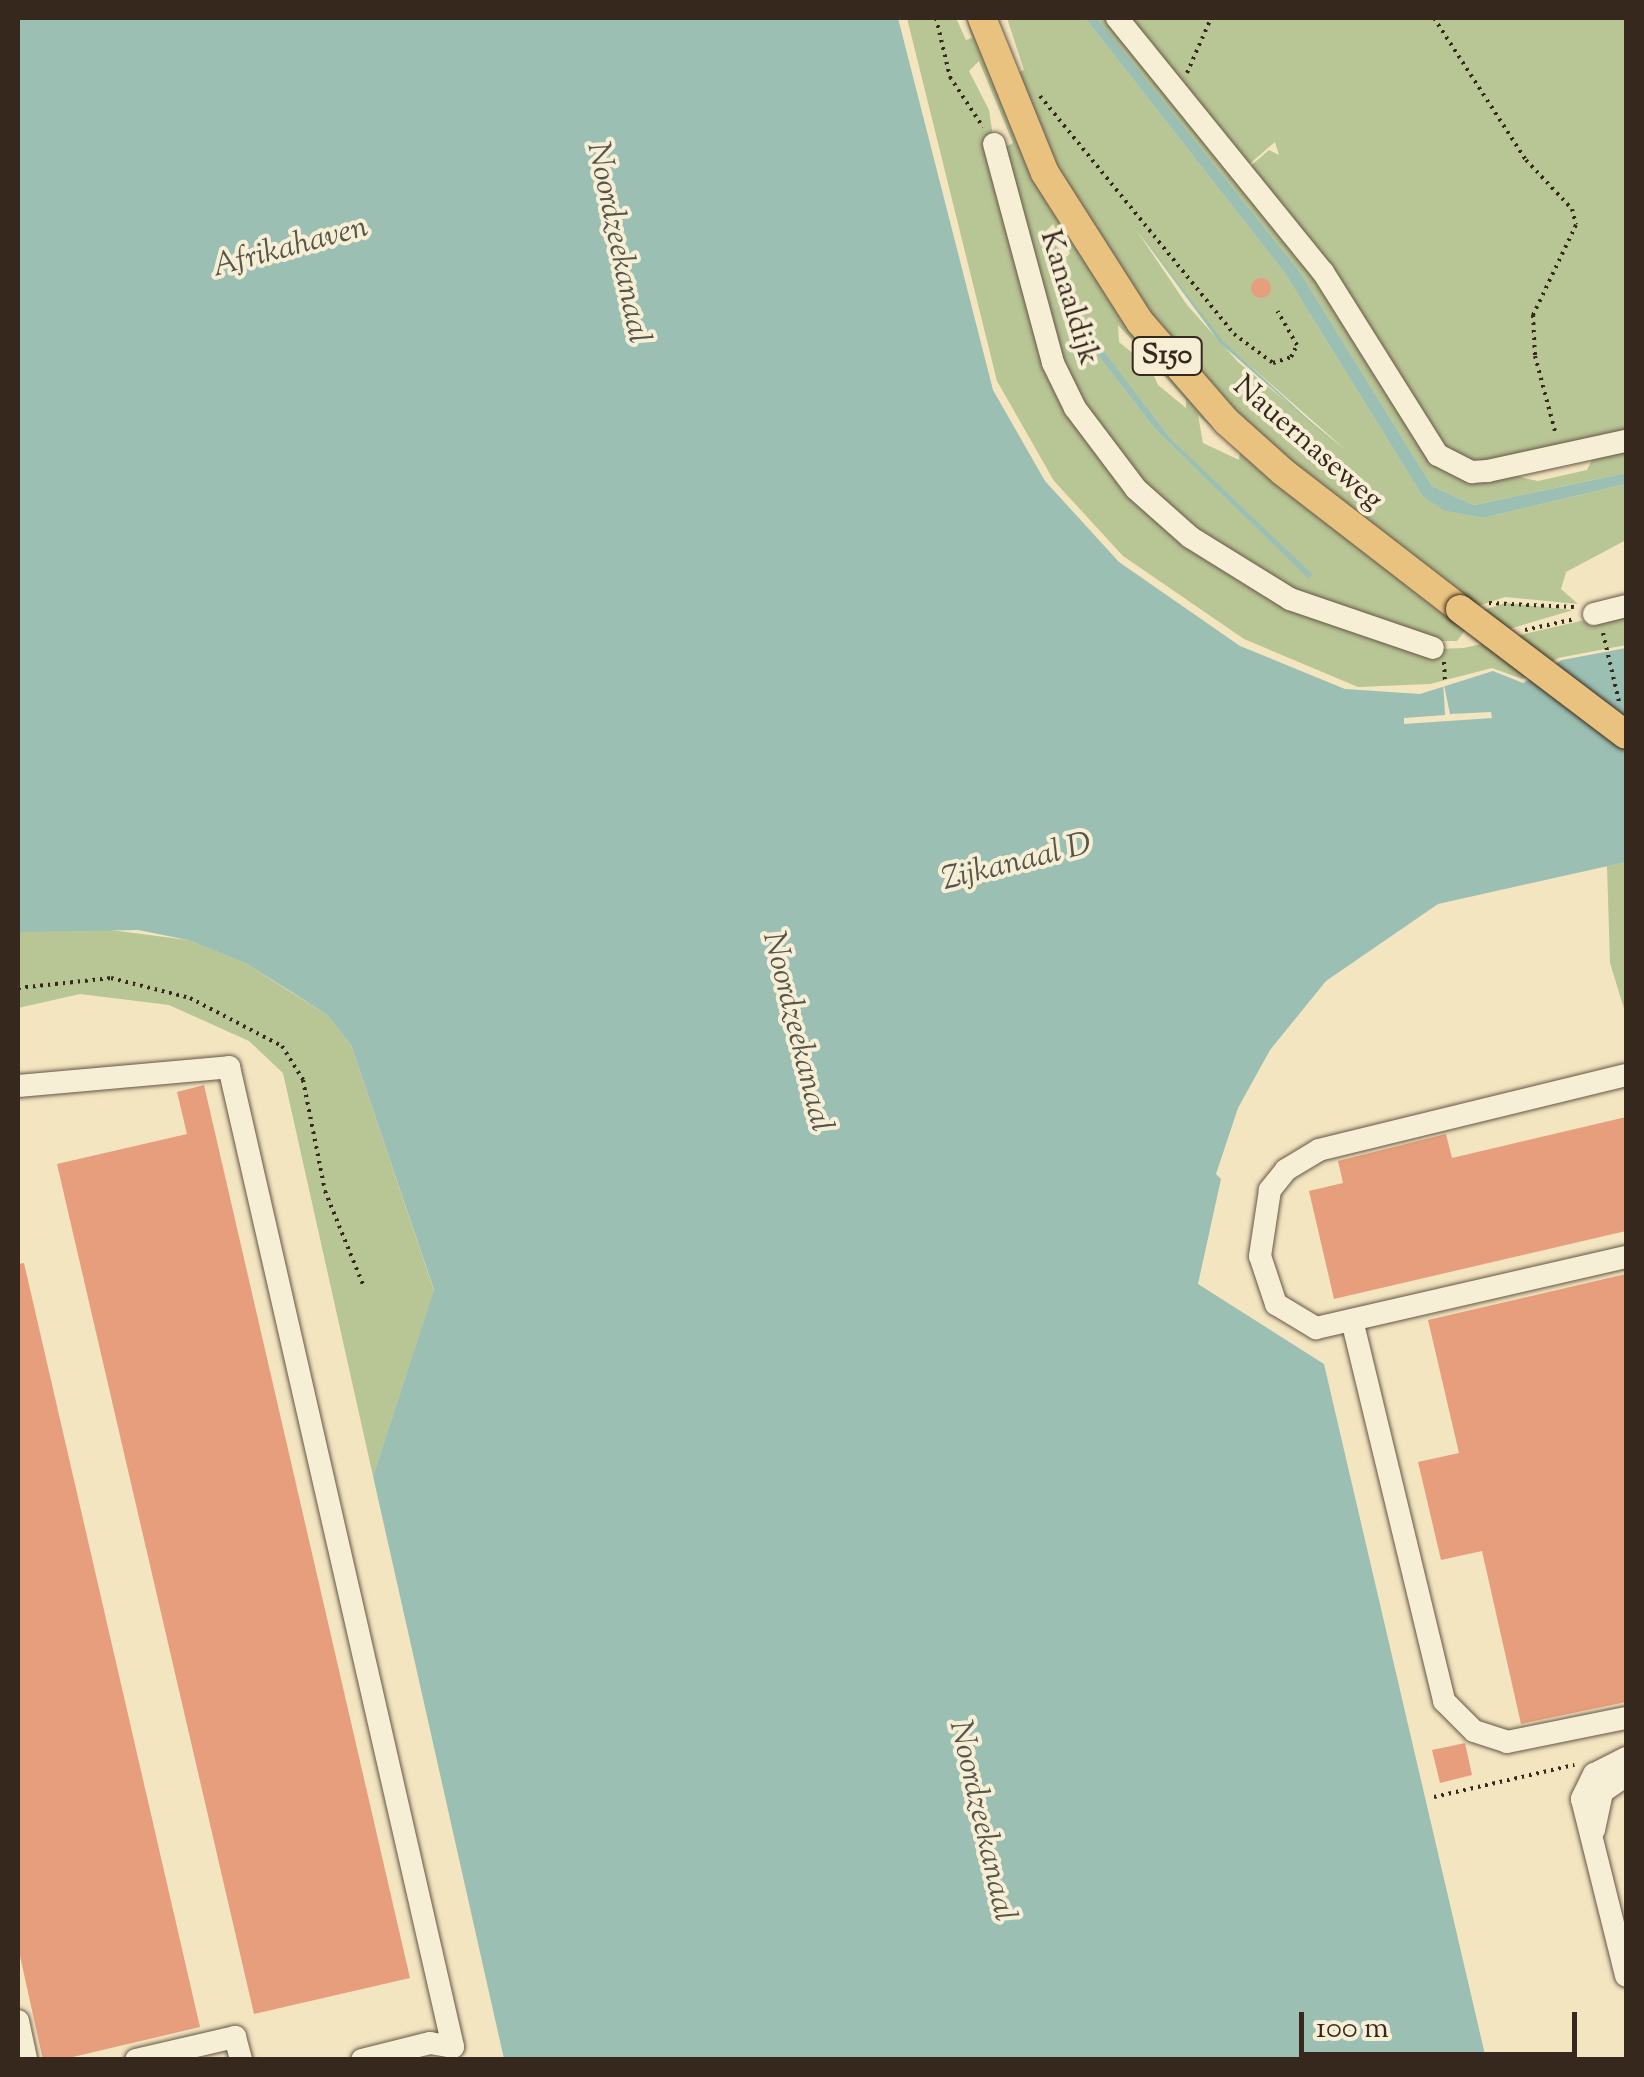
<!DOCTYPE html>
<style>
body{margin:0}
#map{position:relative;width:1644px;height:2077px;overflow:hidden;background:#f3e5c0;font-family:"Sorts Mill Goudy",serif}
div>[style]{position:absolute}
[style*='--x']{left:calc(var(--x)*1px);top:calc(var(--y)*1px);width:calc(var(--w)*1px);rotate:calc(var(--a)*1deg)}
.green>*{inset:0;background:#b8c595}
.water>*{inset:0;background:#9bbfb2}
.pier>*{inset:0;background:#f3e5c0}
.building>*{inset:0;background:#e79e7c}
.round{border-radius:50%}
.path>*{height:4px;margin-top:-2px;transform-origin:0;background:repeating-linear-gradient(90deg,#37281d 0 2.5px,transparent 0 7.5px)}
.roads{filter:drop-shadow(0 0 2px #665746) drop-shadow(0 0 2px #665746)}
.minor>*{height:22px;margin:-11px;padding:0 11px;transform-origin:11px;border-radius:11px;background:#f7eed6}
.major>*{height:28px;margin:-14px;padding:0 14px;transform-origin:14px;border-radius:14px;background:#eac280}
.bridges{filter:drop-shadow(0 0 2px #37281d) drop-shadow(0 0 2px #37281d)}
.major-bridge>*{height:28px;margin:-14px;padding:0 14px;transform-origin:14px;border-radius:14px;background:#eac280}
span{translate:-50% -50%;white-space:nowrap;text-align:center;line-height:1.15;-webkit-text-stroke:8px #f7eed6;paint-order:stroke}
.shield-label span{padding:2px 8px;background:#f7eed6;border:2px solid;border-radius:8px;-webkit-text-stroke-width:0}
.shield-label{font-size:28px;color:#37281d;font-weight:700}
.street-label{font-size:30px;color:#37281d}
.water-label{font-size:32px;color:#55554a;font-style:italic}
.frame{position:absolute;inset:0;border:20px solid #37281d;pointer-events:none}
.scale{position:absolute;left:1299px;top:2012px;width:278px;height:45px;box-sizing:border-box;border:5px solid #37281d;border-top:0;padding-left:12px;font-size:30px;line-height:35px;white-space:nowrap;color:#37281d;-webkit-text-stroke:8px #f7eed6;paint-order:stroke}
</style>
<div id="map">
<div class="green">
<div style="clip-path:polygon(evenodd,907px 18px,956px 18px,966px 40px,972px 38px,966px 18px,971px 18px,1004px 109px,1049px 202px,1160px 363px,1242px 450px,1466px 629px,1457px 641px,1416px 641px,1299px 598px,1197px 536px,1119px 462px,1076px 400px,1044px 328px,1003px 148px,1013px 143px,979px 61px,969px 71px,989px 110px,999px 175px,1045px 354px,1083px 428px,1150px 509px,1257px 586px,1411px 650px,1464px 648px,1598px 617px,1599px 622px,1626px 610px,1626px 645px,1558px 658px,1522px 679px,1492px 668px,1430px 684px,1358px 687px,1244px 639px,1123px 556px,1054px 481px,997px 381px,907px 18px,1053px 224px,1070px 253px,1067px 257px,1044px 233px,1053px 224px,907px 18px,1062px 298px,1171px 439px,1310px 579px,1155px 429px,1072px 322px,1057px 301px,1062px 298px,907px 18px,1118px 325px,1151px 360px,1150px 367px,1119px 342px,1118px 325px,907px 18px,1162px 373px,1186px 400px,1186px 408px,1158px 385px,1153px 374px,1162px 373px,907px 18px,1198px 415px,1240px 452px,1239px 460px,1203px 443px,1198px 415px)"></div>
<div style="clip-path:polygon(evenodd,1007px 18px,1085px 18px,1284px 272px,1423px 497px,1446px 511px,1483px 518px,1626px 484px,1626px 540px,1566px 572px,1561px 589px,1578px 604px,1505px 597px,1478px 606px,1321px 490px,1231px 410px,1154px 323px,1049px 156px,1016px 74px,1024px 70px,1007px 18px,1137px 231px,1222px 341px,1347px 451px,1238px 362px,1187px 305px,1137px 231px)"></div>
<div style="clip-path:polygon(1097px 18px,1110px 18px,1300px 254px,1426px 456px,1538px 481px,1587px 470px,1592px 460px,1626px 447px,1626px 473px,1474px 505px,1432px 486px,1300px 272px)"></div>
<div style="clip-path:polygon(1123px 18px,1626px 18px,1626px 434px,1472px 463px,1452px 458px,1247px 169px,1269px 150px,1279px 155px,1275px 142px,1246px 167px)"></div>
<div style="clip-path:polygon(1506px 603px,1573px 610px,1509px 629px,1483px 610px)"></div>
<div style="clip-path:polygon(1626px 862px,1626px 1015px,1610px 963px,1607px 866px)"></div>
<div style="clip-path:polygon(87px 927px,188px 940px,245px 963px,327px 1015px,351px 1045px,434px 1291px,373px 1476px,283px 1073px,249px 1041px,169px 1005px,80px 994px,18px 1008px,18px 932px)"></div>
</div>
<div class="water">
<div style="clip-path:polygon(18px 18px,898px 18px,993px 390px,1045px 481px,1119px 562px,1240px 646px,1345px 689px,1420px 694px,1493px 671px,1523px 683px,1562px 660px,1626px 648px,1626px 862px,1438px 904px,1326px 981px,1270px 1050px,1238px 1108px,1216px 1174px,1221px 1179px,1198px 1284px,1324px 1364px,1486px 2059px,504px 2059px,373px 1476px,434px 1290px,351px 1045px,327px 1015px,290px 991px,245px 963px,188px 940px,138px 930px,18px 932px)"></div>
<div style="clip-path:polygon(1085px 18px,1097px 18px,1300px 272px,1432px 486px,1474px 505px,1626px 473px,1626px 484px,1483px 518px,1445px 511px,1423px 497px,1284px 272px)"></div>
<div style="clip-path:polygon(1137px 230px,1223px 341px,1345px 453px,1220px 343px)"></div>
<div style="clip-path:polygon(1062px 297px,1171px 439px,1312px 574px,1309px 579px,1155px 429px,1072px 322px,1057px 300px)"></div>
</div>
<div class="pier">
<div style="clip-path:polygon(1443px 680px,1450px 714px,1491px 712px,1492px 718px,1404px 724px,1404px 718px,1445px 715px)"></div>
</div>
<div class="building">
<div class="round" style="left:1251px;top:278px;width:20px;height:20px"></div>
<div style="clip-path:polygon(204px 1085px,410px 1978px,254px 2014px,57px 1164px,187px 1134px,177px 1092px)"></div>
<div style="clip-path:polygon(1626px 1117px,1626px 1231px,1334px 1299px,1309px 1191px,1343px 1183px,1338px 1161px,1446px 1134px,1452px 1158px)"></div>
<div style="clip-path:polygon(24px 1263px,200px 2027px,60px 2060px,43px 2060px,18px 1947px,18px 1264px)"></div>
<div style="clip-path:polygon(1626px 1274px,1626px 1702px,1521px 1724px,1482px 1551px,1441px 1560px,1418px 1462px,1459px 1453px,1428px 1320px)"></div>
<div style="clip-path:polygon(1465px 1743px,1472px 1775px,1440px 1783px,1432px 1750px)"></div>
</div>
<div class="path">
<div style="--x:936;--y:18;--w:61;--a:76.7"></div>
<div style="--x:950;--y:77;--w:60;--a:56.6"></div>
<div style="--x:1434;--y:18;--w:169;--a:57.1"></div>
<div style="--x:1526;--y:160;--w:67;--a:46.8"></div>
<div style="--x:1572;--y:209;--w:16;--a:76"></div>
<div style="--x:1576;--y:225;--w:100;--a:115.5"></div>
<div style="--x:1533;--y:315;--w:41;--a:87.2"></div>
<div style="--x:1535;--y:356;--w:82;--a:75.1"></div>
<div style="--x:1187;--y:73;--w:60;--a:-66.4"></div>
<div style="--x:1040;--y:96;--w:307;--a:50.8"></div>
<div style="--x:1234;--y:334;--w:49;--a:36.6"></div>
<div style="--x:1273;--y:363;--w:19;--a:-18"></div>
<div style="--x:1291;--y:357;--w:13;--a:-63"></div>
<div style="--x:1297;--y:345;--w:39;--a:-120"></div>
<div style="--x:1489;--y:603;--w:85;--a:2.7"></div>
<div style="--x:1525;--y:630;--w:51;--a:-12.4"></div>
<div style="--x:1603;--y:633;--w:71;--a:76.9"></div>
<div style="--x:1444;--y:662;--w:18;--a:87"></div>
<div style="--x:18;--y:988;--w:94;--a:-6.1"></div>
<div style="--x:111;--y:978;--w:81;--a:14.2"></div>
<div style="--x:190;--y:998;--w:104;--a:27.6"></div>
<div style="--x:282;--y:1046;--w:40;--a:58"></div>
<div style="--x:303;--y:1080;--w:113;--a:78.8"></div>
<div style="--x:325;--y:1191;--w:104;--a:67.9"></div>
<div style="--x:1434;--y:1797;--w:144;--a:-12.9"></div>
</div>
<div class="roads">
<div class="minor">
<div style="--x:1117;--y:18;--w:327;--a:51"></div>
<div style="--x:1323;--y:272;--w:216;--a:57.9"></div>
<div style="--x:1438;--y:455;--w:38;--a:27"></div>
<div style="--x:1472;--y:472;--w:16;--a:-4"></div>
<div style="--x:1488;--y:471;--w:141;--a:-12.3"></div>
<div style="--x:994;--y:144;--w:227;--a:74.9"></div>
<div style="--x:1053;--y:363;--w:50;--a:63.9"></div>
<div style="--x:1075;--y:408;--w:101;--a:53"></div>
<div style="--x:1136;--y:489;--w:72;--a:41.6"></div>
<div style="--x:1190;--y:537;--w:118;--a:31.8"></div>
<div style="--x:1290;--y:599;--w:151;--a:18.9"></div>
<div style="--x:1594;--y:614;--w:33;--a:-14"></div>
<div style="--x:1626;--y:1075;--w:316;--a:166.3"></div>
<div style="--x:1319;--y:1150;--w:39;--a:149"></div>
<div style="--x:1286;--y:1170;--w:26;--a:129"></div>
<div style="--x:1270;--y:1190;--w:67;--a:98.6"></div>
<div style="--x:1260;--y:1256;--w:51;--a:71.6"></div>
<div style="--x:1276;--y:1304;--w:47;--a:31"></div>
<div style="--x:1316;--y:1328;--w:318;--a:-12.9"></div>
<div style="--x:18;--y:1086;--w:212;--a:-5.1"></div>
<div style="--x:229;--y:1067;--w:1005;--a:77.12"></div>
<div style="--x:453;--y:2047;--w:23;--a:-170"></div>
<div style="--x:430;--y:2043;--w:70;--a:166"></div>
<div style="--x:1352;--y:1320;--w:392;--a:76.4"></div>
<div style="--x:1444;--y:1701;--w:42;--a:45"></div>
<div style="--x:1474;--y:1731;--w:35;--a:18"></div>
<div style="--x:1507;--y:1742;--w:121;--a:-11.4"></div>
<div style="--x:1626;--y:1758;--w:36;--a:153"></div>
<div style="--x:1594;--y:1774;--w:28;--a:116"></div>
<div style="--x:1582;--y:1799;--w:182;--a:76"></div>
<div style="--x:1594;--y:1830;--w:39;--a:-78"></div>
<div style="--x:1602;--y:1792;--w:29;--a:-35"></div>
<div style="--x:18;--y:2021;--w:40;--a:78"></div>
<div style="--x:136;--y:2060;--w:102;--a:-13.1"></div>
<div style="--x:235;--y:2037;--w:24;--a:75"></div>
</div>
<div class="major">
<div style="--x:982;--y:18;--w:167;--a:67.9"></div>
<div style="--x:1045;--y:173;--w:177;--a:57.5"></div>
<div style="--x:1140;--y:322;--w:131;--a:49"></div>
<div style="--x:1226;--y:421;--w:76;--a:41.8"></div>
<div style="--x:1283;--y:472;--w:224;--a:37.7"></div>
</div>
</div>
<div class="bridges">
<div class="major-bridge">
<div style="--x:1460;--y:609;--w:208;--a:37.2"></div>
</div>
</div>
<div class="shield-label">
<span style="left:1167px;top:356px">S150</span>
</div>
<div class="street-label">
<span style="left:1068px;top:298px;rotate:73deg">Kanaaldijk</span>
<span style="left:1307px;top:444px;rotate:41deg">Nauernaseweg</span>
</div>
<div class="water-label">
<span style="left:617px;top:243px;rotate:78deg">Noordzeekanaal</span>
<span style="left:290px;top:248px;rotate:-15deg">Afrikahaven</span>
<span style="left:1017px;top:863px;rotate:-14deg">Zijkanaal D</span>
<span style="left:796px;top:1032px;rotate:76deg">Noordzeekanaal</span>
<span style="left:981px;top:1821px;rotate:77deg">Noordzeekanaal</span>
</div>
<div class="frame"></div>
<div class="scale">100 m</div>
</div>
